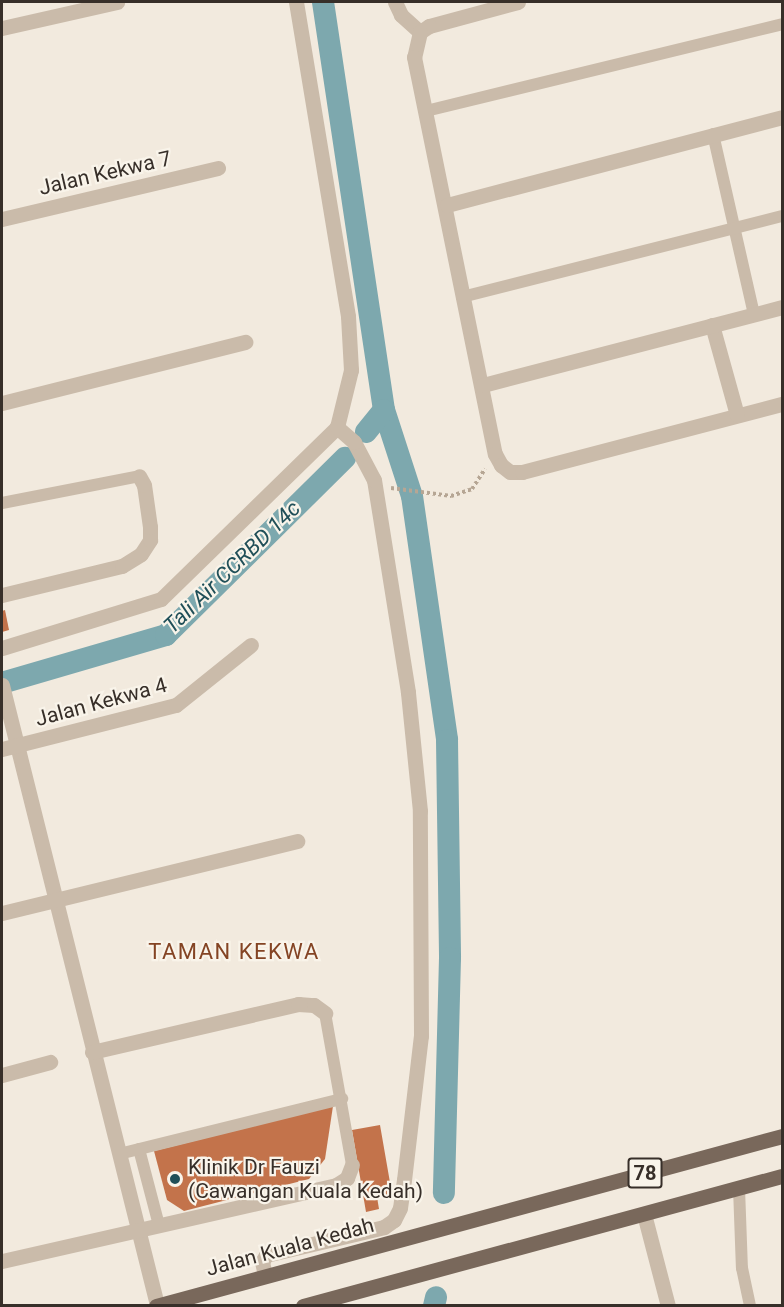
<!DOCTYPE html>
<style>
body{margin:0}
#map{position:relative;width:784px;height:1307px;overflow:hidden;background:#f2eade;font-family:Roboto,sans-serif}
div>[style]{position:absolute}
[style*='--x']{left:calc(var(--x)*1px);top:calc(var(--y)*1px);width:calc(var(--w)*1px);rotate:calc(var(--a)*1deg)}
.canal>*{height:22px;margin:-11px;padding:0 11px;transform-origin:11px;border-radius:11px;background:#7da8ae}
.building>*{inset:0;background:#c3734b}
.path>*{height:4px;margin-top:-2px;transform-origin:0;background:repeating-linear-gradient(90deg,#b6a694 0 3px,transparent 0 6px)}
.service>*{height:12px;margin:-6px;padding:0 6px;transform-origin:6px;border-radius:6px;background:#cabbaa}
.minor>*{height:15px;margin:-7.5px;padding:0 7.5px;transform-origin:7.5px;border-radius:7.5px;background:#cabbaa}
.primary>*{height:15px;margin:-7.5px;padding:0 7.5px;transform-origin:7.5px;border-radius:7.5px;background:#79685b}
.dots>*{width:16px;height:16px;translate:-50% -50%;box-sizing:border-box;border:3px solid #f9f4ea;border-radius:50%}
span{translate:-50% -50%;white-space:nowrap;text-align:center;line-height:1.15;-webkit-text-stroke:4.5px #f9f4ea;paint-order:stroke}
.shield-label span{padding:2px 4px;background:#f9f4ea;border:2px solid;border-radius:4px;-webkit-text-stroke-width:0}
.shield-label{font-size:20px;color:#372f29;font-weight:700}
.street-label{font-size:21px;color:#372f29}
.poi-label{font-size:21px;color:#372f29}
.left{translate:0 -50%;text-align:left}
.water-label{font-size:22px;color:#204f58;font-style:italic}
.neighbourhood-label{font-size:22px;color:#844424;letter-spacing:1.5px}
.frame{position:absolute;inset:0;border:3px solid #372f29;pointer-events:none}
</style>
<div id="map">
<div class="canal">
<div style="--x:323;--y:2;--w:413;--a:81.5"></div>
<div style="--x:384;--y:410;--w:90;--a:72"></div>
<div style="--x:412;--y:496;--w:246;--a:81.8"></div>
<div style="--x:447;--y:740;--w:218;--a:89.2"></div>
<div style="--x:450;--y:958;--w:235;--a:91.5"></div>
<div style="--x:366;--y:432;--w:28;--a:-51"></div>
<div style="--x:2;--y:683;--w:171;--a:-16.3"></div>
<div style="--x:166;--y:635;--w:252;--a:-44.7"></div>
<div style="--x:434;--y:1306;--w:9;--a:-77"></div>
</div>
<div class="building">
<div style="clip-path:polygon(5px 610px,9px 630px,2px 632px,2px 611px)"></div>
<div style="clip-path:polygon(333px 1106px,325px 1159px,309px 1179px,184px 1211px,167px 1200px,154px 1151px)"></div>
<div style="clip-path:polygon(380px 1125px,392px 1194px,377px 1197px,379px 1209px,366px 1212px,352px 1130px)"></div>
</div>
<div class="path">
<div style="--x:391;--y:488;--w:61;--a:7.6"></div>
<div style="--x:451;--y:496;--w:22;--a:-18"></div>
<div style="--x:472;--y:489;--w:24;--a:-57"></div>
</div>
<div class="service">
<div style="--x:426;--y:111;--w:366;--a:-13.7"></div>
<div style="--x:713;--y:134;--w:185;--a:77.2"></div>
<div style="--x:462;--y:297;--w:330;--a:-14.2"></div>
<div style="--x:2;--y:503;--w:140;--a:-11.1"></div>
<div style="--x:325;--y:1013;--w:154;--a:79.9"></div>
<div style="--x:139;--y:1149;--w:79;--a:75.3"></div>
<div style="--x:119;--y:1154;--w:230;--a:-13.9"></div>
<div style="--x:739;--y:1188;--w:80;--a:87.9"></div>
<div style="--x:742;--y:1268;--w:39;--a:78"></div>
</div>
<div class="minor">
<div style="--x:395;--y:2;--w:14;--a:65"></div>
<div style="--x:401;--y:15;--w:25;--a:42"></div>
<div style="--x:518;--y:2;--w:92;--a:164.9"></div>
<div style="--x:429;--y:26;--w:11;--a:146"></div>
<div style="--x:420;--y:32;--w:26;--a:103"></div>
<div style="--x:414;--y:57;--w:405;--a:78.5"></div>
<div style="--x:495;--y:454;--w:13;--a:61"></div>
<div style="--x:501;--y:465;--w:11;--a:38"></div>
<div style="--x:510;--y:472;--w:12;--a:0"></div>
<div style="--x:522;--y:472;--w:269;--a:-14.7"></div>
<div style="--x:2;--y:28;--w:118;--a:-12.7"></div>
<div style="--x:447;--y:205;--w:346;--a:-14.7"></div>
<div style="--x:2;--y:219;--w:222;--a:-13.3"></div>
<div style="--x:712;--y:325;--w:93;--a:74.5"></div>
<div style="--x:483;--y:385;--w:309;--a:-14.6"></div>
<div style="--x:2;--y:403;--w:251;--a:-14.1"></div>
<div style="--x:2;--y:595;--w:123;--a:-13.6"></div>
<div style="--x:122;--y:566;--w:22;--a:-32"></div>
<div style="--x:141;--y:554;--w:17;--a:-57"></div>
<div style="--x:150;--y:540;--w:13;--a:-90"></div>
<div style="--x:150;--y:527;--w:42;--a:-98.1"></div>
<div style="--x:144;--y:485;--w:10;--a:-119"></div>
<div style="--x:2;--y:648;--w:166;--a:-17.1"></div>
<div style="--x:161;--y:599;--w:246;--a:-44.3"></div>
<div style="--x:337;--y:427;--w:59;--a:-76.2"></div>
<div style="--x:351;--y:370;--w:54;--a:-93.2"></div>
<div style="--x:348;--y:316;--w:318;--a:-99.4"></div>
<div style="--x:2;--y:685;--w:639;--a:75.96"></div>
<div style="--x:2;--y:749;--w:179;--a:-14.2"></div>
<div style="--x:176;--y:705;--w:96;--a:-38.7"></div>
<div style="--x:2;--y:913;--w:304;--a:-13.7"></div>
<div style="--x:92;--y:1052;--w:212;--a:-13.1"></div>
<div style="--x:298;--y:1004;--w:16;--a:4"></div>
<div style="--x:314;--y:1005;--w:14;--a:36"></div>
<div style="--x:2;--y:1075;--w:50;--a:-15.2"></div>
<div style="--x:644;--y:1214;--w:95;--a:75.4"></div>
<div style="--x:2;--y:1261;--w:343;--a:-12.8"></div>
<div style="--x:336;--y:1185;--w:13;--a:-32"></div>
<div style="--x:347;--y:1178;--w:14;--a:-69"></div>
<div style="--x:265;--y:1275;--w:13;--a:-103"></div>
<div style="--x:262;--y:1262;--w:8;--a:-60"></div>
<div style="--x:266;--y:1255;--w:121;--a:-13.3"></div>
<div style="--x:384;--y:1227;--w:12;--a:-35"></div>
<div style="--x:394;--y:1220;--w:13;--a:-63"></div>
<div style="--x:400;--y:1208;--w:28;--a:-82"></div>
<div style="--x:404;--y:1180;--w:145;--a:-83.3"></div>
<div style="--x:421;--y:1036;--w:225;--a:-90.3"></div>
<div style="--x:420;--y:811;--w:120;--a:-95.8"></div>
<div style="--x:408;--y:692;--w:215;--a:-99.1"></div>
<div style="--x:374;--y:480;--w:43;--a:-117.8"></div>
<div style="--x:354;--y:442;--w:23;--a:-139"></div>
</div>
<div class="primary">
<div style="--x:156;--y:1306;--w:649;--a:-15.19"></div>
<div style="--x:303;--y:1306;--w:496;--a:-15.2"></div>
</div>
<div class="dots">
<div style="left:175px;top:1179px;background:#204f58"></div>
</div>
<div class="shield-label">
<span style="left:645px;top:1173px">78</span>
</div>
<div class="street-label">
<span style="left:105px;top:173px;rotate:-13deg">Jalan Kekwa 7</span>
<span style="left:101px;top:702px;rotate:-15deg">Jalan Kekwa 4</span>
<span style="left:290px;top:1247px;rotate:-15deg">Jalan Kuala Kedah</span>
</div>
<div class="poi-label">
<span class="left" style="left:188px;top:1179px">Klinik Dr Fauzi<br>(Cawangan Kuala Kedah)</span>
</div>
<div class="water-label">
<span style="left:232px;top:567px;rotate:-44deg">Tali Air CCRBD 14c</span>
</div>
<div class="neighbourhood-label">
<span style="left:234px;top:952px">TAMAN KEKWA</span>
</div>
<div class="frame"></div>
</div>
